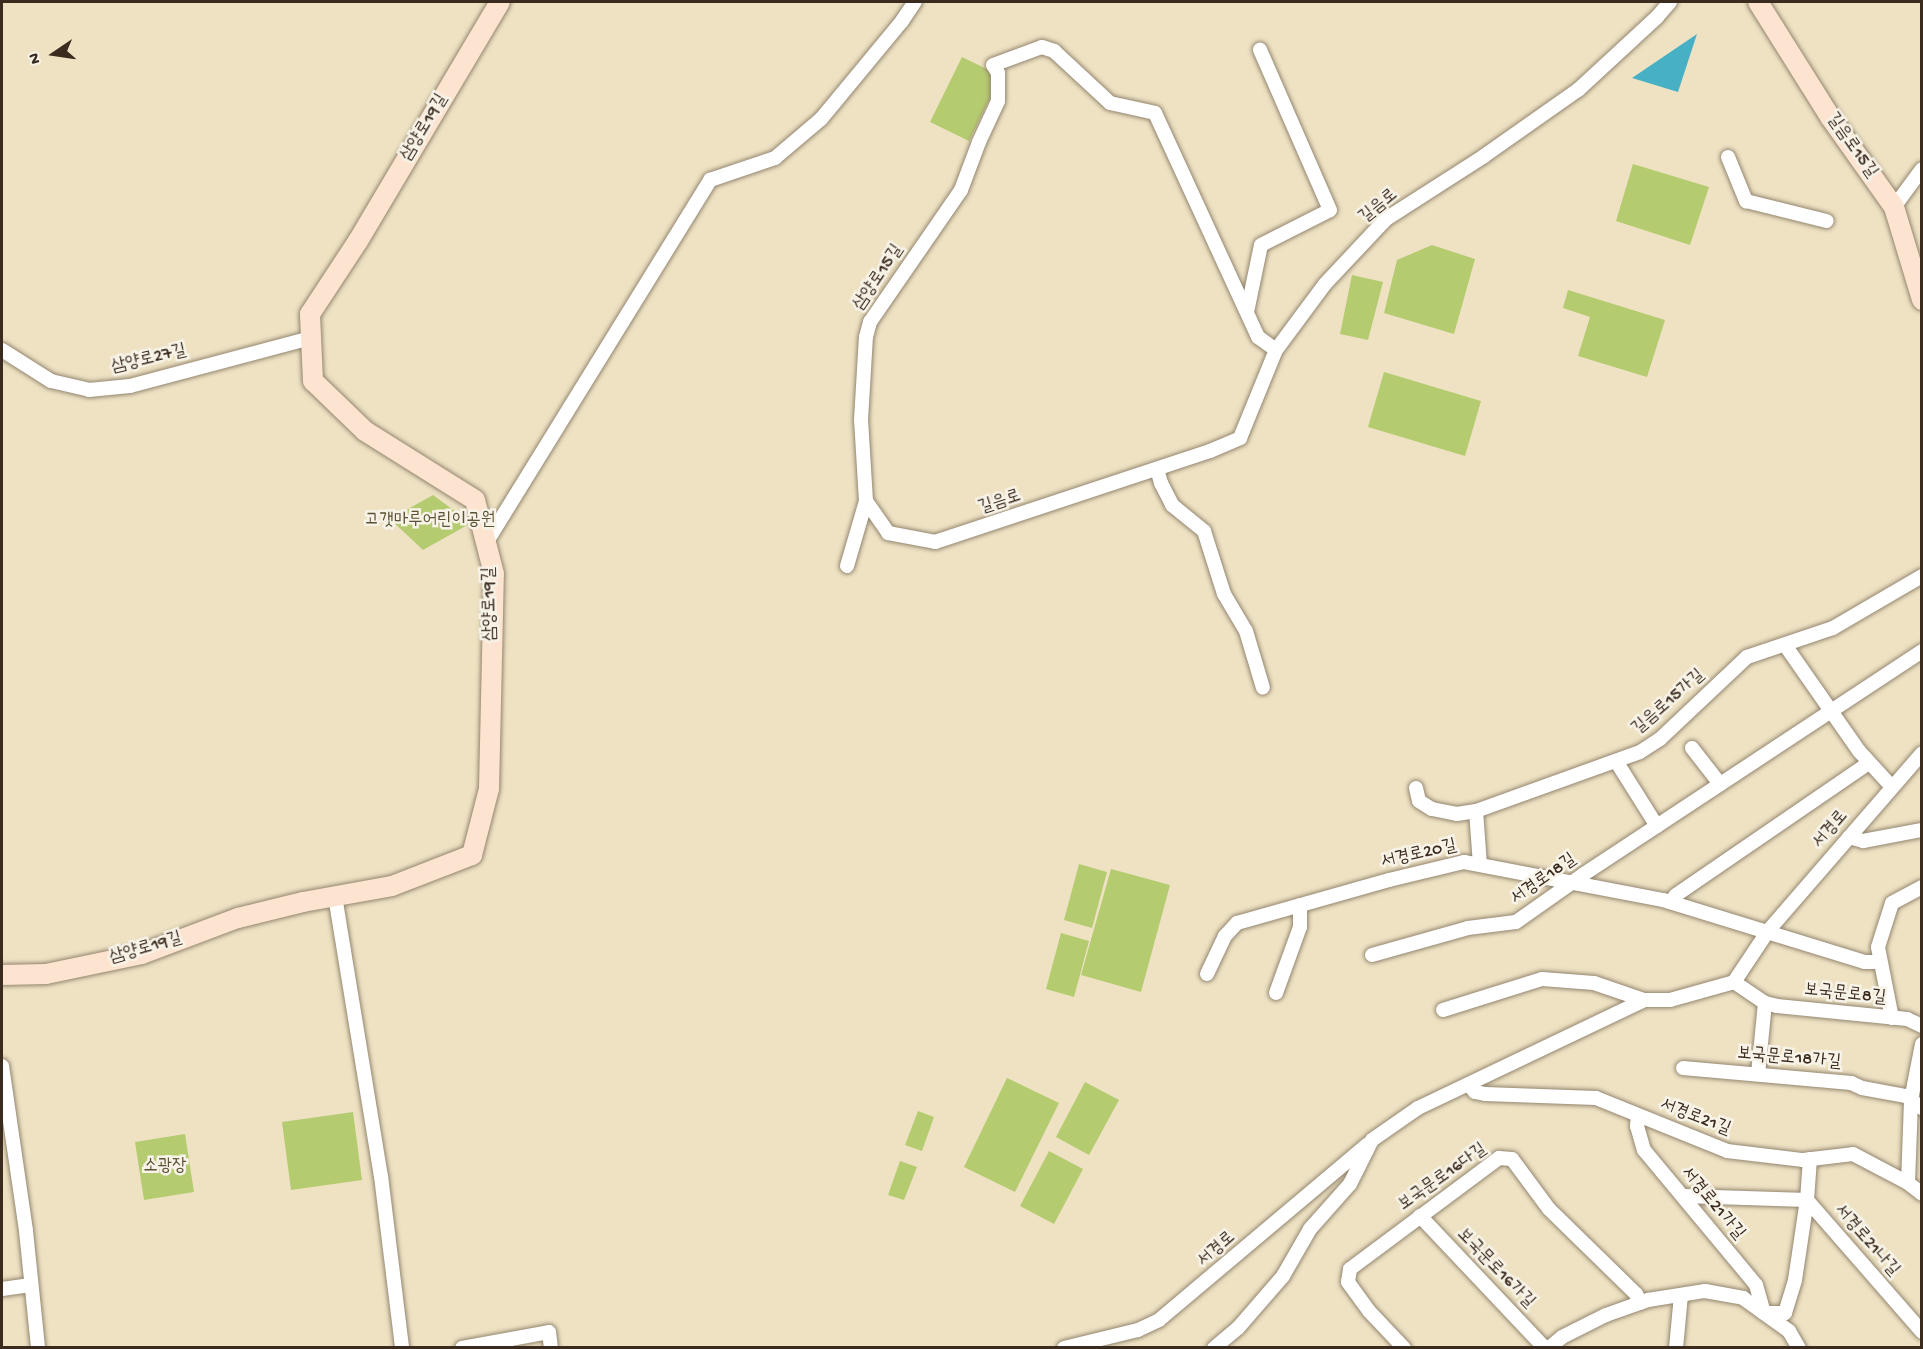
<!DOCTYPE html>
<meta charset="utf-8">
<style>
body{margin:0}
#map{position:relative;width:1923px;height:1349px;overflow:hidden;background:#eee2c3;font-family:"Gochi Hand","Poor Story",sans-serif}
div>[style]{position:absolute}
[style*='--x']{left:calc(var(--x)*1px);top:calc(var(--y)*1px);width:calc(var(--w)*1px);rotate:calc(var(--a)*1deg)}
.green>*{inset:0;background:#b5cb70}
.water>*{inset:0;background:#47b0c5}
.roads{filter:drop-shadow(0 0 2px #948670) drop-shadow(0 0 2px #948670)}
.street>*{height:14px;margin:-7px;padding:0 7px;transform-origin:7px;border-radius:7px;background:#fff}
.secondary>*{height:20px;margin:-10px;padding:0 10px;transform-origin:10px;border-radius:10px;background:#fde4d0}
span{translate:-50% -50%;white-space:nowrap;text-align:center;line-height:1.15;-webkit-text-stroke:5px #f7f3e8;paint-order:stroke}
.street-label{font-size:18px;color:#3b2a1e}
.park-label{font-size:18px;color:#5a5232}
.frame{position:absolute;inset:0;border:3px solid #3b2a1e;pointer-events:none}
.north{position:absolute;left:24px;top:24px;width:60px;height:60px;-webkit-text-stroke:4px #f7f3e8;paint-order:stroke;rotate:257deg;font-size:16px;font-weight:700;line-height:24px;text-align:center;color:#3b2a1e}
.north::after{content:'';display:block;margin:auto;width:21px;height:27px;background:#3b2a1e;clip-path:polygon(50% 0,100% 100%,50% 72%,0 100%)}
</style>
<div id="map">
<div class="green">
<div style="clip-path:polygon(962px 57px,1001px 76px,969px 141px,930px 122px)"></div>
<div style="clip-path:polygon(1633px 164px,1709px 187px,1690px 245px,1616px 221px)"></div>
<div style="clip-path:polygon(1432px 245px,1475px 259px,1454px 334px,1384px 313px,1397px 260px)"></div>
<div style="clip-path:polygon(1352px 275px,1383px 282px,1368px 340px,1340px 334px)"></div>
<div style="clip-path:polygon(1568px 290px,1665px 320px,1647px 377px,1578px 356px,1590px 317px,1563px 308px)"></div>
<div style="clip-path:polygon(1384px 372px,1481px 401px,1465px 456px,1368px 427px)"></div>
<div style="clip-path:polygon(433px 495px,471px 523px,423px 550px,390px 519px)"></div>
<div style="clip-path:polygon(1079px 864px,1107px 872px,1092px 928px,1064px 920px)"></div>
<div style="clip-path:polygon(1111px 869px,1170px 885px,1141px 992px,1081px 975px)"></div>
<div style="clip-path:polygon(1061px 933px,1089px 941px,1074px 997px,1046px 989px)"></div>
<div style="clip-path:polygon(1007px 1078px,1059px 1103px,1015px 1192px,964px 1167px)"></div>
<div style="clip-path:polygon(1085px 1082px,1119px 1100px,1089px 1155px,1056px 1137px)"></div>
<div style="clip-path:polygon(918px 1111px,934px 1117px,922px 1151px,905px 1145px)"></div>
<div style="clip-path:polygon(353px 1112px,362px 1180px,291px 1190px,282px 1122px)"></div>
<div style="clip-path:polygon(185px 1134px,194px 1192px,144px 1200px,135px 1142px)"></div>
<div style="clip-path:polygon(1049px 1151px,1083px 1169px,1054px 1224px,1020px 1206px)"></div>
<div style="clip-path:polygon(900px 1161px,917px 1167px,904px 1200px,888px 1195px)"></div>
</div>
<div class="water">
<div style="clip-path:polygon(1697px 34px,1678px 92px,1632px 78px)"></div>
</div>
<div class="roads">
<div class="street">
<div style="--x:1728;--y:157;--w:48;--a:67.8"></div>
<div style="--x:1746;--y:201;--w:83;--a:13.9"></div>
<div style="--x:1894;--y:207;--w:47;--a:-53.6"></div>
<div style="--x:1247;--y:312;--w:68;--a:-78.2"></div>
<div style="--x:1261;--y:245;--w:77;--a:-26.9"></div>
<div style="--x:1330;--y:210;--w:175;--a:-113.6"></div>
<div style="--x:2;--y:350;--w:58;--a:32.3"></div>
<div style="--x:51;--y:381;--w:39;--a:13"></div>
<div style="--x:89;--y:390;--w:41;--a:-5.6"></div>
<div style="--x:130;--y:386;--w:187;--a:-14.9"></div>
<div style="--x:1157;--y:469;--w:15;--a:74"></div>
<div style="--x:1161;--y:483;--w:25;--a:63"></div>
<div style="--x:1172;--y:505;--w:41;--a:39.1"></div>
<div style="--x:1204;--y:531;--w:66;--a:72.4"></div>
<div style="--x:1224;--y:594;--w:43;--a:59.3"></div>
<div style="--x:1246;--y:631;--w:59;--a:73.4"></div>
<div style="--x:866;--y:501;--w:39;--a:55"></div>
<div style="--x:888;--y:533;--w:48;--a:10.8"></div>
<div style="--x:935;--y:542;--w:290;--a:-18.3"></div>
<div style="--x:1210;--y:451;--w:33;--a:-23"></div>
<div style="--x:1240;--y:438;--w:95;--a:-67.8"></div>
<div style="--x:1276;--y:350;--w:82;--a:-53.4"></div>
<div style="--x:1325;--y:284;--w:89;--a:-46.8"></div>
<div style="--x:1386;--y:219;--w:117;--a:-32.7"></div>
<div style="--x:1484;--y:156;--w:115;--a:-35.1"></div>
<div style="--x:1578;--y:90;--w:108;--a:-42.7"></div>
<div style="--x:1657;--y:17;--w:20;--a:-49"></div>
<div style="--x:486;--y:543;--w:427;--a:-58.3"></div>
<div style="--x:710;--y:180;--w:69;--a:-18.7"></div>
<div style="--x:775;--y:158;--w:60;--a:-40.3"></div>
<div style="--x:821;--y:119;--w:127;--a:-50.4"></div>
<div style="--x:902;--y:21;--w:23;--a:-56"></div>
<div style="--x:847;--y:566;--w:68;--a:-73.7"></div>
<div style="--x:866;--y:501;--w:81;--a:-93.5"></div>
<div style="--x:861;--y:420;--w:83;--a:-86.6"></div>
<div style="--x:866;--y:337;--w:16;--a:-75"></div>
<div style="--x:870;--y:322;--w:160;--a:-55.4"></div>
<div style="--x:961;--y:190;--w:51;--a:-69.4"></div>
<div style="--x:979;--y:142;--w:45;--a:-65.1"></div>
<div style="--x:998;--y:101;--w:28;--a:-90"></div>
<div style="--x:998;--y:73;--w:9;--a:-122"></div>
<div style="--x:993;--y:65;--w:52;--a:-20.2"></div>
<div style="--x:1042;--y:47;--w:13;--a:18"></div>
<div style="--x:1054;--y:51;--w:76;--a:42.9"></div>
<div style="--x:1110;--y:103;--w:46;--a:12.5"></div>
<div style="--x:1155;--y:113;--w:247;--a:65.3"></div>
<div style="--x:1258;--y:337;--w:22;--a:36"></div>
<div style="--x:1785;--y:645;--w:129;--a:55.1"></div>
<div style="--x:1859;--y:751;--w:49;--a:47.5"></div>
<div style="--x:1692;--y:748;--w:46;--a:52.1"></div>
<div style="--x:1616;--y:761;--w:77;--a:57.8"></div>
<div style="--x:1416;--y:788;--w:13;--a:77"></div>
<div style="--x:1419;--y:801;--w:15;--a:32"></div>
<div style="--x:1432;--y:809;--w:25;--a:11"></div>
<div style="--x:1457;--y:814;--w:19;--a:-9"></div>
<div style="--x:1849;--y:837;--w:15;--a:16"></div>
<div style="--x:1863;--y:841;--w:60;--a:-10.6"></div>
<div style="--x:1480;--y:865;--w:54;--a:-94.2"></div>
<div style="--x:1476;--y:811;--w:174;--a:-19.8"></div>
<div style="--x:1640;--y:752;--w:24;--a:-33"></div>
<div style="--x:1660;--y:739;--w:120;--a:-43.3"></div>
<div style="--x:1747;--y:657;--w:91;--a:-18.6"></div>
<div style="--x:1833;--y:628;--w:103;--a:-30.3"></div>
<div style="--x:335;--y:896;--w:284;--a:80.7"></div>
<div style="--x:381;--y:1176;--w:173;--a:83"></div>
<div style="--x:1670;--y:902;--w:9;--a:-49"></div>
<div style="--x:1676;--y:895;--w:234;--a:-34.4"></div>
<div style="--x:1372;--y:955;--w:100;--a:-15.7"></div>
<div style="--x:1468;--y:928;--w:48;--a:-7.1"></div>
<div style="--x:1516;--y:922;--w:83;--a:-35.2"></div>
<div style="--x:1584;--y:874;--w:405;--a:-33.4"></div>
<div style="--x:1207;--y:974;--w:42;--a:-64.7"></div>
<div style="--x:1225;--y:936;--w:18;--a:-47"></div>
<div style="--x:1237;--y:923;--w:158;--a:-15.8"></div>
<div style="--x:1389;--y:880;--w:77;--a:-13.5"></div>
<div style="--x:1464;--y:862;--w:203;--a:10.8"></div>
<div style="--x:1663;--y:900;--w:211;--a:17.1"></div>
<div style="--x:1865;--y:962;--w:14;--a:0"></div>
<div style="--x:1734;--y:982;--w:37;--a:34"></div>
<div style="--x:1765;--y:1003;--w:12;--a:14"></div>
<div style="--x:1777;--y:1006;--w:131;--a:5.7"></div>
<div style="--x:1907;--y:1019;--w:17;--a:25"></div>
<div style="--x:1276;--y:993;--w:70;--a:-70"></div>
<div style="--x:1300;--y:927;--w:22;--a:-90"></div>
<div style="--x:1443;--y:1010;--w:104;--a:-17.4"></div>
<div style="--x:1542;--y:979;--w:52;--a:4.4"></div>
<div style="--x:1594;--y:983;--w:53;--a:18.8"></div>
<div style="--x:1892;--y:1018;--w:72;--a:-101.2"></div>
<div style="--x:1878;--y:947;--w:46;--a:-72.3"></div>
<div style="--x:1892;--y:903;--w:34;--a:-28"></div>
<div style="--x:2;--y:1066;--w:167;--a:81.7"></div>
<div style="--x:26;--y:1231;--w:118;--a:84.1"></div>
<div style="--x:1683;--y:1068;--w:169;--a:5.1"></div>
<div style="--x:1851;--y:1083;--w:12;--a:24"></div>
<div style="--x:1862;--y:1088;--w:45;--a:10.3"></div>
<div style="--x:1906;--y:1096;--w:20;--a:37"></div>
<div style="--x:1758;--y:1074;--w:71;--a:-84.4"></div>
<div style="--x:1469;--y:1085;--w:9;--a:49"></div>
<div style="--x:1475;--y:1092;--w:10;--a:11"></div>
<div style="--x:1485;--y:1094;--w:111;--a:2.1"></div>
<div style="--x:1596;--y:1098;--w:141;--a:22"></div>
<div style="--x:1727;--y:1151;--w:77;--a:6.8"></div>
<div style="--x:1803;--y:1160;--w:50;--a:-6.8"></div>
<div style="--x:1853;--y:1154;--w:62;--a:27.8"></div>
<div style="--x:1908;--y:1183;--w:18;--a:38"></div>
<div style="--x:1638;--y:1116;--w:10;--a:96"></div>
<div style="--x:1637;--y:1126;--w:25;--a:74"></div>
<div style="--x:1644;--y:1150;--w:175;--a:50.3"></div>
<div style="--x:1756;--y:1285;--w:29;--a:74"></div>
<div style="--x:1764;--y:1313;--w:21;--a:0"></div>
<div style="--x:1785;--y:1313;--w:34;--a:-73"></div>
<div style="--x:1795;--y:1280;--w:81;--a:-81.5"></div>
<div style="--x:1807;--y:1200;--w:124;--a:-178.2"></div>
<div style="--x:1810;--y:1159;--w:41;--a:94.2"></div>
<div style="--x:1807;--y:1200;--w:175;--a:48.9"></div>
<div style="--x:1908;--y:1183;--w:83;--a:-87.9"></div>
<div style="--x:1911;--y:1100;--w:57;--a:-78.9"></div>
<div style="--x:1420;--y:1216;--w:182;--a:46.6"></div>
<div style="--x:2;--y:1289;--w:29;--a:-8"></div>
<div style="--x:462;--y:1348;--w:88;--a:-10.4"></div>
<div style="--x:549;--y:1332;--w:16;--a:83"></div>
<div style="--x:1064;--y:1348;--w:76;--a:-13.7"></div>
<div style="--x:1138;--y:1330;--w:23;--a:-25"></div>
<div style="--x:1159;--y:1320;--w:273;--a:-40.1"></div>
<div style="--x:1214;--y:1348;--w:31;--a:-40"></div>
<div style="--x:1238;--y:1328;--w:69;--a:-49.1"></div>
<div style="--x:1283;--y:1276;--w:54;--a:-60.1"></div>
<div style="--x:1310;--y:1229;--w:60;--a:-48.4"></div>
<div style="--x:1350;--y:1184;--w:49;--a:-63.4"></div>
<div style="--x:1372;--y:1140;--w:56;--a:-34.8"></div>
<div style="--x:1418;--y:1108;--w:250;--a:-25.5"></div>
<div style="--x:1644;--y:1000;--w:26;--a:0"></div>
<div style="--x:1670;--y:1000;--w:66;--a:-15.7"></div>
<div style="--x:1734;--y:982;--w:61;--a:-56.3"></div>
<div style="--x:1768;--y:931;--w:235;--a:-49.1"></div>
<div style="--x:1404;--y:1348;--w:51;--a:-133.4"></div>
<div style="--x:1369;--y:1311;--w:36;--a:-126"></div>
<div style="--x:1348;--y:1282;--w:13;--a:-81"></div>
<div style="--x:1350;--y:1269;--w:186;--a:-36.7"></div>
<div style="--x:1499;--y:1158;--w:13;--a:4"></div>
<div style="--x:1512;--y:1159;--w:62;--a:53.5"></div>
<div style="--x:1549;--y:1209;--w:122;--a:44.3"></div>
<div style="--x:1636;--y:1294;--w:10;--a:61"></div>
<div style="--x:1549;--y:1348;--w:17;--a:-40"></div>
<div style="--x:1562;--y:1337;--w:49;--a:-26.6"></div>
<div style="--x:1606;--y:1315;--w:45;--a:-19.7"></div>
<div style="--x:1648;--y:1300;--w:58;--a:-9"></div>
<div style="--x:1705;--y:1291;--w:39;--a:10"></div>
<div style="--x:1743;--y:1298;--w:57;--a:35.7"></div>
<div style="--x:1789;--y:1331;--w:20;--a:60"></div>
<div style="--x:1676;--y:1348;--w:53;--a:-84.6"></div>
</div>
<div class="secondary">
<div style="--x:1758;--y:2;--w:136;--a:57.9"></div>
<div style="--x:1830;--y:117;--w:110;--a:54.6"></div>
<div style="--x:1894;--y:207;--w:97;--a:73.2"></div>
<div style="--x:2;--y:975;--w:44;--a:-1.3"></div>
<div style="--x:46;--y:974;--w:98;--a:-11.8"></div>
<div style="--x:142;--y:954;--w:103;--a:-20.6"></div>
<div style="--x:238;--y:918;--w:67;--a:-13.8"></div>
<div style="--x:303;--y:902;--w:90;--a:-10.2"></div>
<div style="--x:392;--y:886;--w:86;--a:-21.2"></div>
<div style="--x:472;--y:855;--w:68;--a:-75.6"></div>
<div style="--x:489;--y:789;--w:215;--a:-88.7"></div>
<div style="--x:494;--y:574;--w:76;--a:-104.4"></div>
<div style="--x:475;--y:500;--w:130;--a:-147.9"></div>
<div style="--x:365;--y:431;--w:72;--a:-136.1"></div>
<div style="--x:313;--y:381;--w:67;--a:-92.6"></div>
<div style="--x:310;--y:314;--w:87;--a:-56.7"></div>
<div style="--x:358;--y:241;--w:278;--a:-59.3"></div>
</div>
</div>
<div class="street-label">
<span style="left:425px;top:128px;rotate:-59deg">삼양로19길</span>
<span style="left:1851px;top:146px;rotate:55deg">길음로15길</span>
<span style="left:1379px;top:207px;rotate:-39deg">길음로</span>
<span style="left:879px;top:278px;rotate:-56deg">삼양로15길</span>
<span style="left:149px;top:360px;rotate:-13deg">삼양로27길</span>
<span style="left:1000px;top:503px;rotate:-18deg">길음로</span>
<span style="left:491px;top:604px;rotate:-91deg">삼양로19길</span>
<span style="left:1669px;top:703px;rotate:-41deg">길음로15가길</span>
<span style="left:1831px;top:830px;rotate:-49deg">서경로</span>
<span style="left:1419px;top:855px;rotate:-13deg">서경로20길</span>
<span style="left:1544px;top:880px;rotate:-35deg">서경로18길</span>
<span style="left:146px;top:949px;rotate:-16deg">삼양로19길</span>
<span style="left:1845px;top:995px;rotate:6deg">보국문로8길</span>
<span style="left:1789px;top:1059px;rotate:5deg">보국문로18가길</span>
<span style="left:1695px;top:1118px;rotate:21deg">서경로21길</span>
<span style="left:1443px;top:1178px;rotate:-35deg">보국문로16다길</span>
<span style="left:1712px;top:1204px;rotate:50deg">서경로21가길</span>
<span style="left:1866px;top:1241px;rotate:49deg">서경로21나길</span>
<span style="left:1217px;top:1250px;rotate:-41deg">서경로</span>
<span style="left:1495px;top:1269px;rotate:46deg">보국문로16가길</span>
</div>
<div class="park-label">
<span style="left:430px;top:521px">고갯마루어린이공원</span>
<span style="left:165px;top:1167px">소광장</span>
</div>
<div class="frame"></div>
<div class="north">N</div>
</div>
